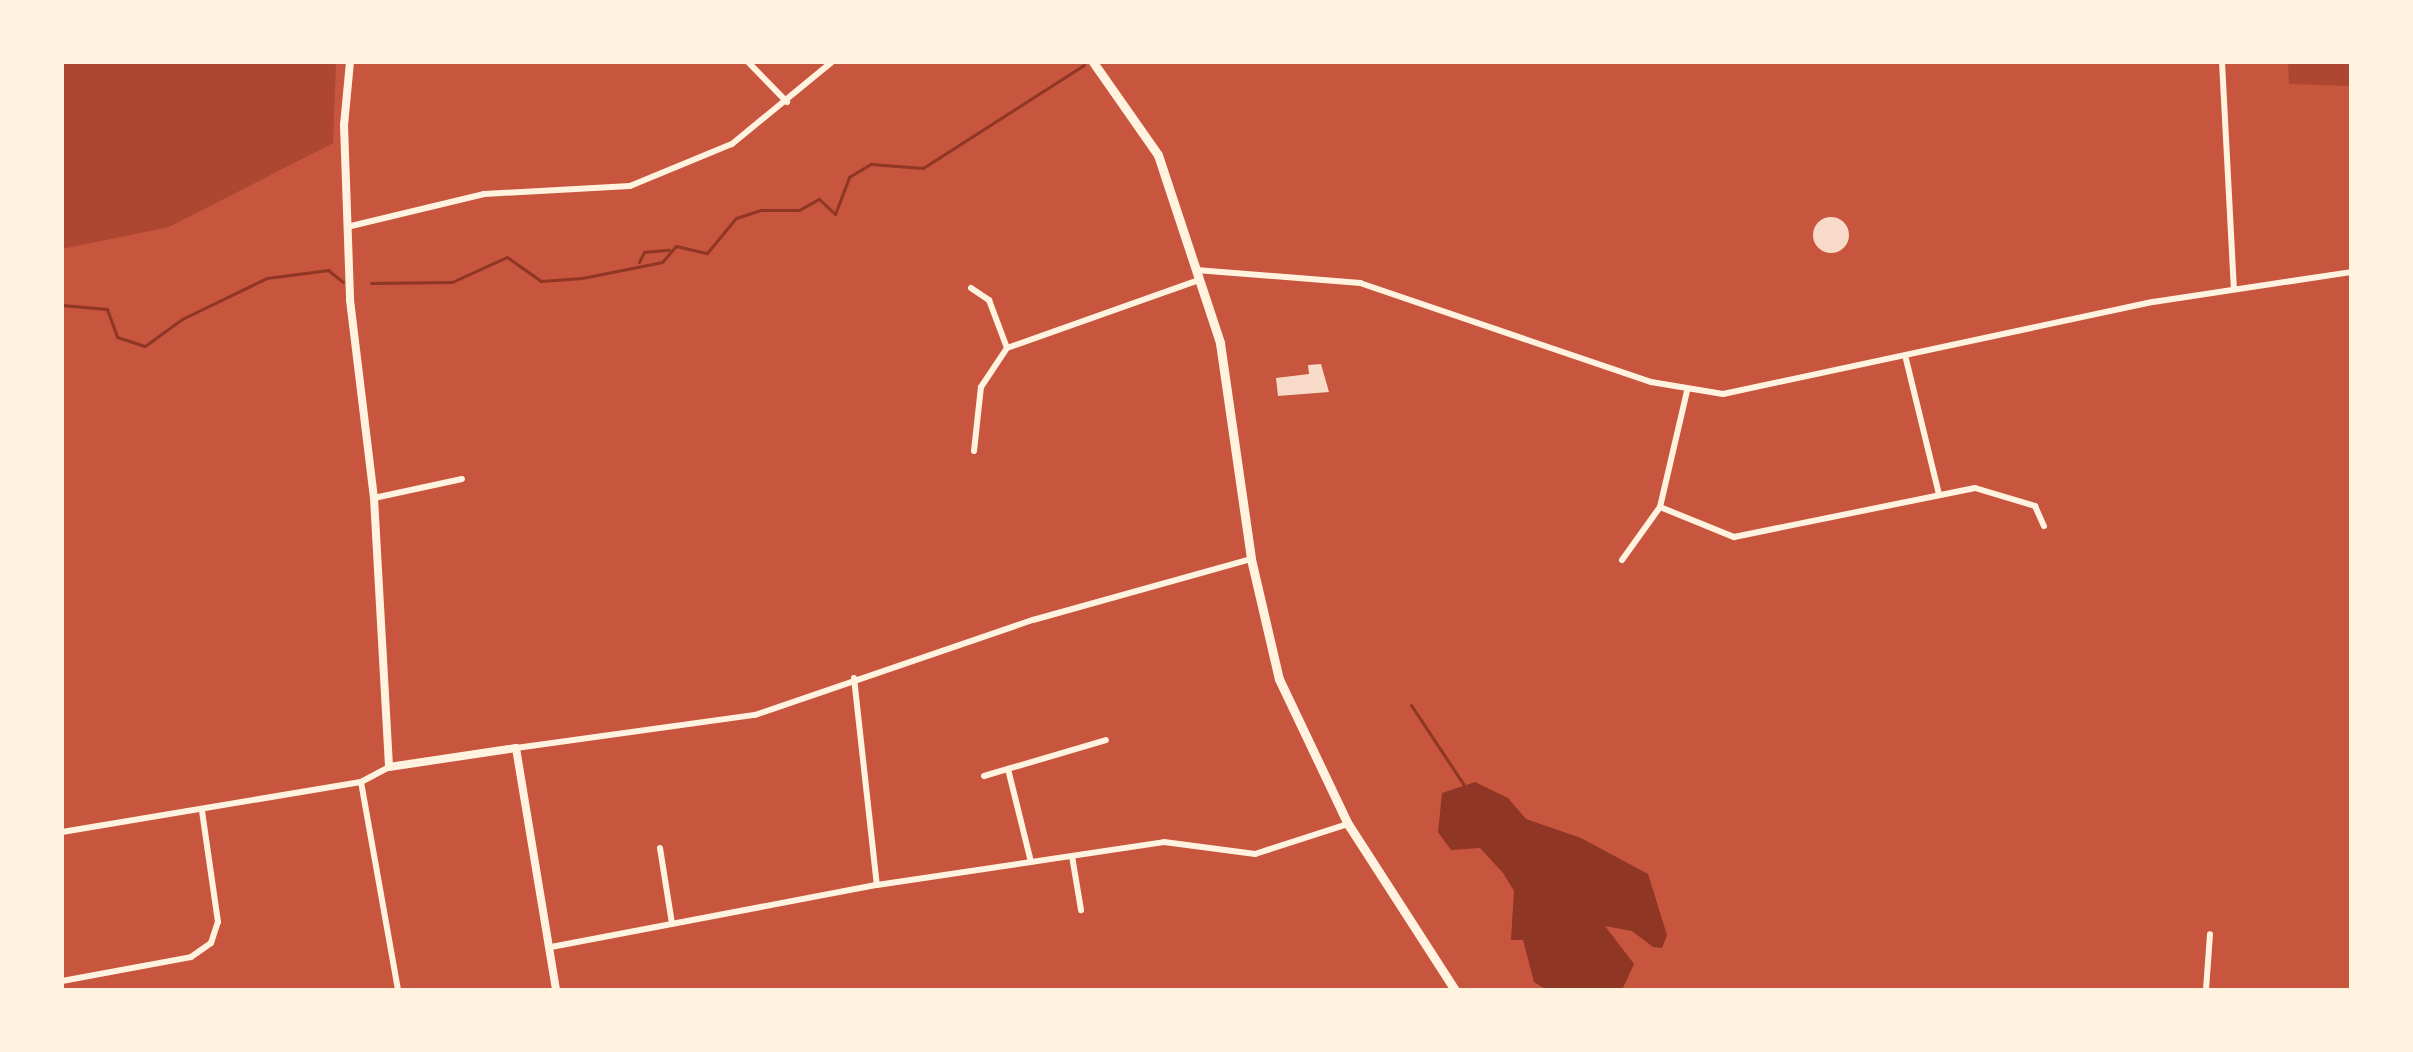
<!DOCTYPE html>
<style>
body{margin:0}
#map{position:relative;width:2413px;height:1052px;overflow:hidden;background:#c8553d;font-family:Quicksand,sans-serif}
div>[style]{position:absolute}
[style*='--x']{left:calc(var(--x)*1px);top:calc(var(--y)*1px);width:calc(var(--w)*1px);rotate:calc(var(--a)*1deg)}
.green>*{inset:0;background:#ae4732}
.water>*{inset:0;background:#8f3625}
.stream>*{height:3px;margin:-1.5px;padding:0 1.5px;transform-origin:1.5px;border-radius:1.5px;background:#8f3625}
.building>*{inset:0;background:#f7dbc8}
.round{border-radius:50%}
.minor>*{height:6px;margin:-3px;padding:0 3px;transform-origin:3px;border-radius:3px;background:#fff3e0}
.tertiary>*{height:8px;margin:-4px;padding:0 4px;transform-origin:4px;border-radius:4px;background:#fff3e0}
.secondary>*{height:9px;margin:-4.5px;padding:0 4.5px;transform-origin:4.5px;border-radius:4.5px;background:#fff3e0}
span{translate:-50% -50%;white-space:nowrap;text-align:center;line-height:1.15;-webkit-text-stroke:6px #fff3e0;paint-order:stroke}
.frame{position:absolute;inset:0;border:64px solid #fff3e0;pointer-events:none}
</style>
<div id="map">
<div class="green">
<div style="clip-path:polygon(62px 62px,336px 62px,333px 143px,169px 227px,62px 249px)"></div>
<div style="clip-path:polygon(2288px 62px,2351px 62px,2351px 86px,2289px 84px)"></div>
</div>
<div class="water">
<div style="clip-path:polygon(1475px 782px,1508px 798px,1526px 819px,1581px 838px,1648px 874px,1667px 935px,1662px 948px,1653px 947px,1632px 931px,1605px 926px,1634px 964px,1622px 990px,1547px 990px,1534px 982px,1523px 940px,1511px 940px,1514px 891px,1503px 873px,1480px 848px,1451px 850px,1438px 832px,1442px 793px)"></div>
</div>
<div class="stream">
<div style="--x:639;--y:262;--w:11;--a:-63"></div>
<div style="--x:644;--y:252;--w:25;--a:-5"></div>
<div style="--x:371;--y:283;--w:81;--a:-0.7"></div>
<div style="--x:452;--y:282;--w:60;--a:-24.4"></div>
<div style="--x:507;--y:257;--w:42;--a:35.2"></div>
<div style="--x:541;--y:281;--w:41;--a:-4.2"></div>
<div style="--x:582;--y:278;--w:82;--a:-11.3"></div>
<div style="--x:662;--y:262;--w:21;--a:-49"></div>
<div style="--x:676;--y:246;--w:32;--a:13"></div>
<div style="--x:707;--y:253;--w:45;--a:-50.4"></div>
<div style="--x:736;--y:218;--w:26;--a:-18"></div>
<div style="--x:761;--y:210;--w:38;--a:0"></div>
<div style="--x:799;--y:210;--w:23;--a:-29"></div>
<div style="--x:819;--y:199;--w:22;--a:43"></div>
<div style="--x:835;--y:214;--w:40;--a:-69"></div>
<div style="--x:849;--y:177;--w:26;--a:-31"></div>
<div style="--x:871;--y:164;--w:52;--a:4.4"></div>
<div style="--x:923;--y:168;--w:191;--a:-32.6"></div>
<div style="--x:62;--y:305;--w:45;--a:5.1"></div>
<div style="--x:107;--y:309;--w:30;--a:70"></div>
<div style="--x:117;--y:337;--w:29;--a:18"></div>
<div style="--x:145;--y:346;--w:46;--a:-36.1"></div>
<div style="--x:182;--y:319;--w:94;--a:-25.8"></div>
<div style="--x:267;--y:278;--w:62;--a:-7.5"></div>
<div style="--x:328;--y:270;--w:19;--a:39"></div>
<div style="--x:1411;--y:705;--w:100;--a:56.5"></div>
</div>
<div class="building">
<div class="round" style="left:1813px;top:217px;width:36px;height:36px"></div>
<div style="clip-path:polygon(1321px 364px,1329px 392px,1278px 396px,1276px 378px,1309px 374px,1308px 365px)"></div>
</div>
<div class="minor">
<div style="--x:748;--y:62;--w:56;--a:45.7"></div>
<div style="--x:2222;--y:62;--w:226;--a:87"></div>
<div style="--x:351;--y:226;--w:137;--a:-13.5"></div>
<div style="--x:484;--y:194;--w:146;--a:-3.1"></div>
<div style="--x:630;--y:186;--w:110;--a:-22.4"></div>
<div style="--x:732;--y:144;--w:129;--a:-39.4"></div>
<div style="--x:1196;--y:270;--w:165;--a:4.5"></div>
<div style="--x:1360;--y:283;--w:307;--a:18.8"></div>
<div style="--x:1651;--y:382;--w:73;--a:9.5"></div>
<div style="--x:1723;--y:394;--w:440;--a:-12.1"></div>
<div style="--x:2153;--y:302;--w:200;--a:-8.6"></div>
<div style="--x:971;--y:288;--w:22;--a:34"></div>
<div style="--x:989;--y:300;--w:51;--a:69.4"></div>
<div style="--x:1906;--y:359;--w:139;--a:76.3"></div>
<div style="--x:974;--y:451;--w:64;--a:-83.8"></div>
<div style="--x:981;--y:387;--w:47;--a:-56.3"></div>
<div style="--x:1007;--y:348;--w:204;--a:-19.5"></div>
<div style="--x:374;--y:498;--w:90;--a:-12.2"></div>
<div style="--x:1660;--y:507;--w:80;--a:22.1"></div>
<div style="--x:1734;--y:537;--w:246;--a:-11.5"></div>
<div style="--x:1975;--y:488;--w:63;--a:16.7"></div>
<div style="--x:2035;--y:506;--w:22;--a:66"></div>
<div style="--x:1622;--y:560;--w:65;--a:-54.4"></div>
<div style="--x:1660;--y:507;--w:119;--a:-76.9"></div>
<div style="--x:854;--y:678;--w:208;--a:83.7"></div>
<div style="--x:516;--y:748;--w:241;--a:-7.9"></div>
<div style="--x:755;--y:715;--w:294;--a:-18.9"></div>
<div style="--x:1033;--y:620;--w:226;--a:-15.6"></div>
<div style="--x:1008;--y:769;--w:96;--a:76.1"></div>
<div style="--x:984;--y:776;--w:127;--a:-16.4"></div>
<div style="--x:361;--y:782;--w:211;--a:79.9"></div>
<div style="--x:62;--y:832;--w:303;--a:-9.5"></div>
<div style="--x:361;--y:782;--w:32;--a:-28"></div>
<div style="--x:660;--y:848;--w:77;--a:81"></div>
<div style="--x:1072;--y:856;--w:55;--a:80.5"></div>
<div style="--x:551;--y:947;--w:332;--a:-10.8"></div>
<div style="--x:877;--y:885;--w:290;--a:-8.5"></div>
<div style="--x:1164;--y:842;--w:92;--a:7.5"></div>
<div style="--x:1255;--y:854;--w:98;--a:-17.9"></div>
<div style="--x:62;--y:981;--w:131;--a:-10.5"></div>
<div style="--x:191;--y:957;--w:24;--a:-35"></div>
<div style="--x:211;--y:943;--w:22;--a:-72"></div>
<div style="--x:218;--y:922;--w:112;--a:-98.2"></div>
<div style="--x:2206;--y:990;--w:56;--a:-85.9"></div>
</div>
<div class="tertiary">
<div style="--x:350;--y:62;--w:63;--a:95.4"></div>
<div style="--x:344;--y:125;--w:175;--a:88"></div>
<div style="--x:350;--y:300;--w:199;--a:83.1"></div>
<div style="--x:374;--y:498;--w:269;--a:86.8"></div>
<div style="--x:389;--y:767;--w:128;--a:-8.5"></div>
<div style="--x:516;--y:748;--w:245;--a:80.6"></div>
</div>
<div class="secondary">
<div style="--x:1093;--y:62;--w:113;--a:55"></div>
<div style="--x:1158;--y:155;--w:198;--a:71.7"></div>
<div style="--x:1220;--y:343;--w:218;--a:81.8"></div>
<div style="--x:1251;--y:559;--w:123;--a:76.9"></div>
<div style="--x:1279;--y:679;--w:161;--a:64.6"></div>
<div style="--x:1348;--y:824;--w:197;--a:57.2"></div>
</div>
<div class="frame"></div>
</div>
